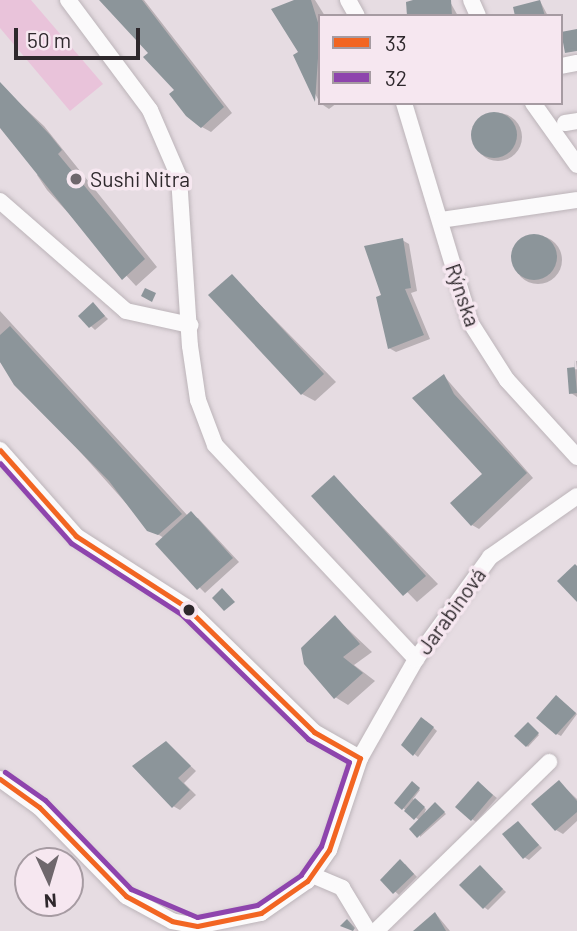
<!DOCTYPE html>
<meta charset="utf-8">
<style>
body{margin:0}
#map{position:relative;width:577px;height:931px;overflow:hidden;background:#e6dce2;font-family:Barlow,sans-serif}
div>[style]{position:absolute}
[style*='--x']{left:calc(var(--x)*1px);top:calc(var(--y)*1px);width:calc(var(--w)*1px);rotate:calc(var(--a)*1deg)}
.green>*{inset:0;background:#e9c3da}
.shadow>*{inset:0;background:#0003}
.round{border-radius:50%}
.building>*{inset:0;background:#8c959a}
.roads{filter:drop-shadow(0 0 2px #bcb4b9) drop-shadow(0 0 2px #bcb4b9)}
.minor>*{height:16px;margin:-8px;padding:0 8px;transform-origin:8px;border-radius:8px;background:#fbfafb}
.bus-1>*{height:5px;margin:-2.5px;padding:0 2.5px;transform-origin:2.5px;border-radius:2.5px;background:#f26522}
.bus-2>*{height:5px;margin:-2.5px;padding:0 2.5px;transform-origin:2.5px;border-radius:2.5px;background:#8e44ad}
.dots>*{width:19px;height:19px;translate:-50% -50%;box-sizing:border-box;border:4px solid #f6e7f0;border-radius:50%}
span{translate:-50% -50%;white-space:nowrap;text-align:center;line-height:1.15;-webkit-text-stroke:7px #f6e7f0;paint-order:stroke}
.poi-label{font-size:21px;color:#2e282c}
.left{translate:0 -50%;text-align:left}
.street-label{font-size:21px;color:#2e282c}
.legend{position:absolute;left:318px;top:14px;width:245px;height:91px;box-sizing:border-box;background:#f6e7f0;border:2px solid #a69ba2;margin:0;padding:9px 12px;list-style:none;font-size:21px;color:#2e282c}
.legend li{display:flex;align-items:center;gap:14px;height:35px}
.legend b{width:35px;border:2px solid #a69ba2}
.north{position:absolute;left:14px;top:847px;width:70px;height:70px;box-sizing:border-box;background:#f6e7f0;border:2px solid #a69ba2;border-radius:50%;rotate:176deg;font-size:19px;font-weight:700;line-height:28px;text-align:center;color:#2e282c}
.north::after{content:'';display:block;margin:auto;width:24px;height:32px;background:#6e676c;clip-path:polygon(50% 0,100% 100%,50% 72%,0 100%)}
.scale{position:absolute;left:14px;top:28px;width:126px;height:32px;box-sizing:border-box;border:4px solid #2e282c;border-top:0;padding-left:9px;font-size:21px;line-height:24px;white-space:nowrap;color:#2e282c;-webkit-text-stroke:5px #f6e7f0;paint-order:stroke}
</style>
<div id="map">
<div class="green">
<div style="clip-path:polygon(0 0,31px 0,103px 84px,70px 111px,0 28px)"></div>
</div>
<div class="shadow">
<div style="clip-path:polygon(102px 0,144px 0,232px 113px,211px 132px,202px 127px,150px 53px)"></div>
<div style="clip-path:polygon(295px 0,315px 0,325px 16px,320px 16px,320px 103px,295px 56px,300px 53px)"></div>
<div style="clip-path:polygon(415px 0,449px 0,458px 16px,408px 16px)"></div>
<div style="clip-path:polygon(540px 1px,548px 16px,517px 16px)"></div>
<div style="clip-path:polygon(0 85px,44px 126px,157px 267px,136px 286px,47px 190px,37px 175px,41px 171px,0 126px)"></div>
<div style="clip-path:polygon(320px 103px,337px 103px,329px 109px)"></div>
<div class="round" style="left:474px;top:113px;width:48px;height:48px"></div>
<div class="round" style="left:514px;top:236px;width:48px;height:48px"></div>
<div style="clip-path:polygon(402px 240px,409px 244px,417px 291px,411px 293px,430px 339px,396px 352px,389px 348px,384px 296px)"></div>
<div style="clip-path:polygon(232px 276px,336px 382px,315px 401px,302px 394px)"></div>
<div style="clip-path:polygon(94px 305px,108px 319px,95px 330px,80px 316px)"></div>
<div style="clip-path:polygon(0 311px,188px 516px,198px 518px,239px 562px,205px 593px,157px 544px,164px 538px,149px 529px,0 362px)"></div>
<div style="clip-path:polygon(576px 361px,577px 361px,577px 397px,571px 393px,569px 370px,577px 369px)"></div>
<div style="clip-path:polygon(444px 376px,533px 478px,479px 529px,472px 525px,485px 474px)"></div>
<div style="clip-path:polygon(334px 477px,438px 584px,417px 602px,314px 496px)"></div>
<div style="clip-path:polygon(335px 617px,372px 652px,354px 665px,375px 681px,348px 705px,335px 697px)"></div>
<div style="clip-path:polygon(557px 697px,577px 714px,561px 736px,557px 734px)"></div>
<div style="clip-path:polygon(426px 721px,437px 731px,418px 757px,403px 745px)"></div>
<div style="clip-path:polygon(529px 726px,539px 735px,528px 747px,527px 746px)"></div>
<div style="clip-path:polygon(166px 743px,196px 771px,184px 783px,196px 795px,180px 810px,173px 806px)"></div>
<div style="clip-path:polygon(559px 782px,577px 799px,577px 821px,563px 834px,556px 830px)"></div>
<div style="clip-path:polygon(412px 783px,420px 790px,413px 799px,426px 809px,423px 817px,437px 805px,446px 814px,420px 837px,419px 820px,403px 808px)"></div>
<div style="clip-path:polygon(482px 786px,497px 798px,476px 822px,472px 819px)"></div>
<div style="clip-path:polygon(518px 823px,542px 848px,529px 860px,524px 857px)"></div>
<div style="clip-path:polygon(405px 864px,417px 877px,399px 895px,382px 880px)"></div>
<div style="clip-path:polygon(480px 867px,506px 892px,488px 910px,484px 907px)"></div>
<div style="clip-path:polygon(436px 914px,450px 931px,415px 931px)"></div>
</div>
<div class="building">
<div style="clip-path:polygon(99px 0,142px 0,224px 107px,201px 128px,186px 116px,169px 94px,174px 90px,143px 57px,148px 53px)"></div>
<div style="clip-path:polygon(294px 0,311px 0,320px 29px,315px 102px,293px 55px,298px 52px,271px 9px)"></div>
<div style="clip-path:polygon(413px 0,451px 0,452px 16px,407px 16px,406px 2px)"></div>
<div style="clip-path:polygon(540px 0,545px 16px,515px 16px,513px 7px)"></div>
<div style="clip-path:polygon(577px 29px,577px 51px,565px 53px,561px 32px)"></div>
<div style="clip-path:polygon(0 82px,50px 135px,62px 150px,58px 154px,145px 259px,122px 280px,0 128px)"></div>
<div class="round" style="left:471px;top:112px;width:46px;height:46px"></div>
<div class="round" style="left:511px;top:234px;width:46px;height:46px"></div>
<div style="clip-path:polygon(403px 238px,411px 288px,405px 289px,424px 335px,388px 349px,376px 297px,381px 295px,364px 246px)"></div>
<div style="clip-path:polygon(232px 274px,324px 374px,301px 395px,208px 295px)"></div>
<div style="clip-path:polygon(145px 288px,156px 293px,152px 302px,141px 296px)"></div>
<div style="clip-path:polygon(93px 302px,105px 316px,89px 328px,78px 316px)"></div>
<div style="clip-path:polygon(10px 326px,182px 514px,158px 535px,147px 531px,109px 481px,14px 385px,0 362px,0 335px)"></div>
<div style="clip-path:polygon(574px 359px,577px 393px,569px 394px,567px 368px,575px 367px)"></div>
<div style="clip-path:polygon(444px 374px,454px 394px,527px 473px,471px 526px,450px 503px,482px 474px,412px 398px)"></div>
<div style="clip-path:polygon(334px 475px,426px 576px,403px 596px,311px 496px)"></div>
<div style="clip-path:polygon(191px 511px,233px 558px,197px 590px,155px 544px)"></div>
<div style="clip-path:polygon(575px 564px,577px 566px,577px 602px,557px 581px)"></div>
<div style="clip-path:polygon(222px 588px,235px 602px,224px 611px,212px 598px)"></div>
<div style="clip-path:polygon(335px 615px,360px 644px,343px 657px,363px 673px,334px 699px,304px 664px,301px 648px)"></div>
<div style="clip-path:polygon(556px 695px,576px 713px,556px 735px,536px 718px)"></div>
<div style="clip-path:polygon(421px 717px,434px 727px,413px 756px,401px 745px)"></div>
<div style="clip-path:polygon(528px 722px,539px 733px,526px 747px,514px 736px)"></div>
<div style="clip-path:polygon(166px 741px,191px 766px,178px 778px,190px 790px,172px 808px,132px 766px)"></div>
<div style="clip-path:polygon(559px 780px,577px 801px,577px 812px,555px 831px,531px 804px)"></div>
<div style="clip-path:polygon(412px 781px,420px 788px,402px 810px,394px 803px)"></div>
<div style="clip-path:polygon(478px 781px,493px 795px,471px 821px,455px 807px)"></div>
<div style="clip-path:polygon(415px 798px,425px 807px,414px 820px,404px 811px)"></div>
<div style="clip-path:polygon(435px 802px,445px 812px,417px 838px,409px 829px)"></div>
<div style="clip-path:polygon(518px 821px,539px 845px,523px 859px,502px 834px)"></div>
<div style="clip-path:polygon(400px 859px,414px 874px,393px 894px,380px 880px)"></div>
<div style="clip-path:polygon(480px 865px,503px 889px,483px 909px,459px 885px)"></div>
<div style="clip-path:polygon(435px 912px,446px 931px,413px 931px)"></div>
<div style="clip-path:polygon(347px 919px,355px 928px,353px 931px,340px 926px)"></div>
</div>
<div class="roads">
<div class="minor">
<div style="--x:68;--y:0;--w:137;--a:53.3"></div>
<div style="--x:150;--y:110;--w:73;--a:66.6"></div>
<div style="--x:179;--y:177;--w:169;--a:86.3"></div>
<div style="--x:190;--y:346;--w:55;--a:81.6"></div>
<div style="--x:198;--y:400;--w:48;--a:69.3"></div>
<div style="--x:215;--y:445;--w:294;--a:46.8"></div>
<div style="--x:348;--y:0;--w:18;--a:61"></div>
<div style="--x:471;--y:0;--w:17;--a:66"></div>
<div style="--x:561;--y:66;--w:16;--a:-11"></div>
<div style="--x:404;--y:103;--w:229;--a:73.2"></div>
<div style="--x:470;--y:322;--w:69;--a:57.5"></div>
<div style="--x:507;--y:380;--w:104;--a:47.7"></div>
<div style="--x:533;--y:103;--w:76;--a:54.6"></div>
<div style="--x:565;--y:123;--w:12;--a:-9"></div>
<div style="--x:0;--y:201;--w:167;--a:41.1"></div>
<div style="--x:126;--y:311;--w:66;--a:12.3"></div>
<div style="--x:441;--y:220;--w:137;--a:-8.4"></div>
<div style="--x:0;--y:450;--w:115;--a:48.5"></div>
<div style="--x:76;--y:536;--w:131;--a:32.8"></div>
<div style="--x:186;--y:607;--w:179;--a:44.3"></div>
<div style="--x:314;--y:732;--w:53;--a:29.5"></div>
<div style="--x:360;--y:758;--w:97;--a:108.6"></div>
<div style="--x:329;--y:850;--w:38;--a:125"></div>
<div style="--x:307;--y:881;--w:56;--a:145.2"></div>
<div style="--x:261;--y:913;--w:65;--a:168.5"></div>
<div style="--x:197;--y:926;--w:25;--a:-169"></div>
<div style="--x:172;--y:921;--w:52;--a:-151.5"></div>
<div style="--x:126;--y:896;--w:124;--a:-134.3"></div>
<div style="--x:39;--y:807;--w:48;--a:-144.3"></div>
<div style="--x:360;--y:758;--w:114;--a:-60.5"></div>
<div style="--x:416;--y:659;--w:126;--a:-54"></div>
<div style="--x:490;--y:557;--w:106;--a:-35"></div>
<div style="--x:312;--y:875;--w:33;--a:23"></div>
<div style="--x:342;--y:888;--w:50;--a:58.8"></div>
<div style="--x:376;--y:931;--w:242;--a:-44.3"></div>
</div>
</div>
<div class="bus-1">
<div style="--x:0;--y:450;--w:115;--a:48.5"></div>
<div style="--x:76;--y:536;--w:131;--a:32.8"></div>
<div style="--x:186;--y:607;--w:179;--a:44.3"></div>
<div style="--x:314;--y:732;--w:53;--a:29.5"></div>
<div style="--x:360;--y:758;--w:97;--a:108.6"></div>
<div style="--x:329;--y:850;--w:38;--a:125"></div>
<div style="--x:307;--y:881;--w:56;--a:145.2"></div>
<div style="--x:261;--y:913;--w:65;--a:168.5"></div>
<div style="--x:197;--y:926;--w:25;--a:-169"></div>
<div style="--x:172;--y:921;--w:52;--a:-151.5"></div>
<div style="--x:126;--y:896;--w:124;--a:-134.3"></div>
<div style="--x:39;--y:807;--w:48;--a:-144.3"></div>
</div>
<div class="bus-2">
<div style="--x:0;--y:463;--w:107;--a:48.4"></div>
<div style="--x:71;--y:543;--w:131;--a:32.8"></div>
<div style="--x:181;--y:614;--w:178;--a:44.5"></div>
<div style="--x:308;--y:739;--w:47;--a:29.3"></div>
<div style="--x:349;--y:762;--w:89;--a:108.4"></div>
<div style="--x:321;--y:846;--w:35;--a:125"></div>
<div style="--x:301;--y:875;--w:53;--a:145.7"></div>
<div style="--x:257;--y:905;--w:61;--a:168.7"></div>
<div style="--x:197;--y:917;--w:72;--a:-157"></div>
<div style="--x:131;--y:889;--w:124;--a:-134"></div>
<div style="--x:45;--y:800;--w:49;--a:-145"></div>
</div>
<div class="dots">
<div style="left:76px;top:179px;background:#6e676c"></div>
<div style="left:189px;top:610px;background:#2e282c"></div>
</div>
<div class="poi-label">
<span class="left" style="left:90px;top:179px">Sushi Nitra</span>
</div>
<div class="street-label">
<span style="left:463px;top:295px;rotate:71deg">Rýnska</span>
<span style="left:451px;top:611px;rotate:-54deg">Jarabinová</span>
</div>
<ul class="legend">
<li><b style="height:9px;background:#f26522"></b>33</li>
<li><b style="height:9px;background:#8e44ad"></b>32</li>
</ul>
<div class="north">N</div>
<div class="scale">50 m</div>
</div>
